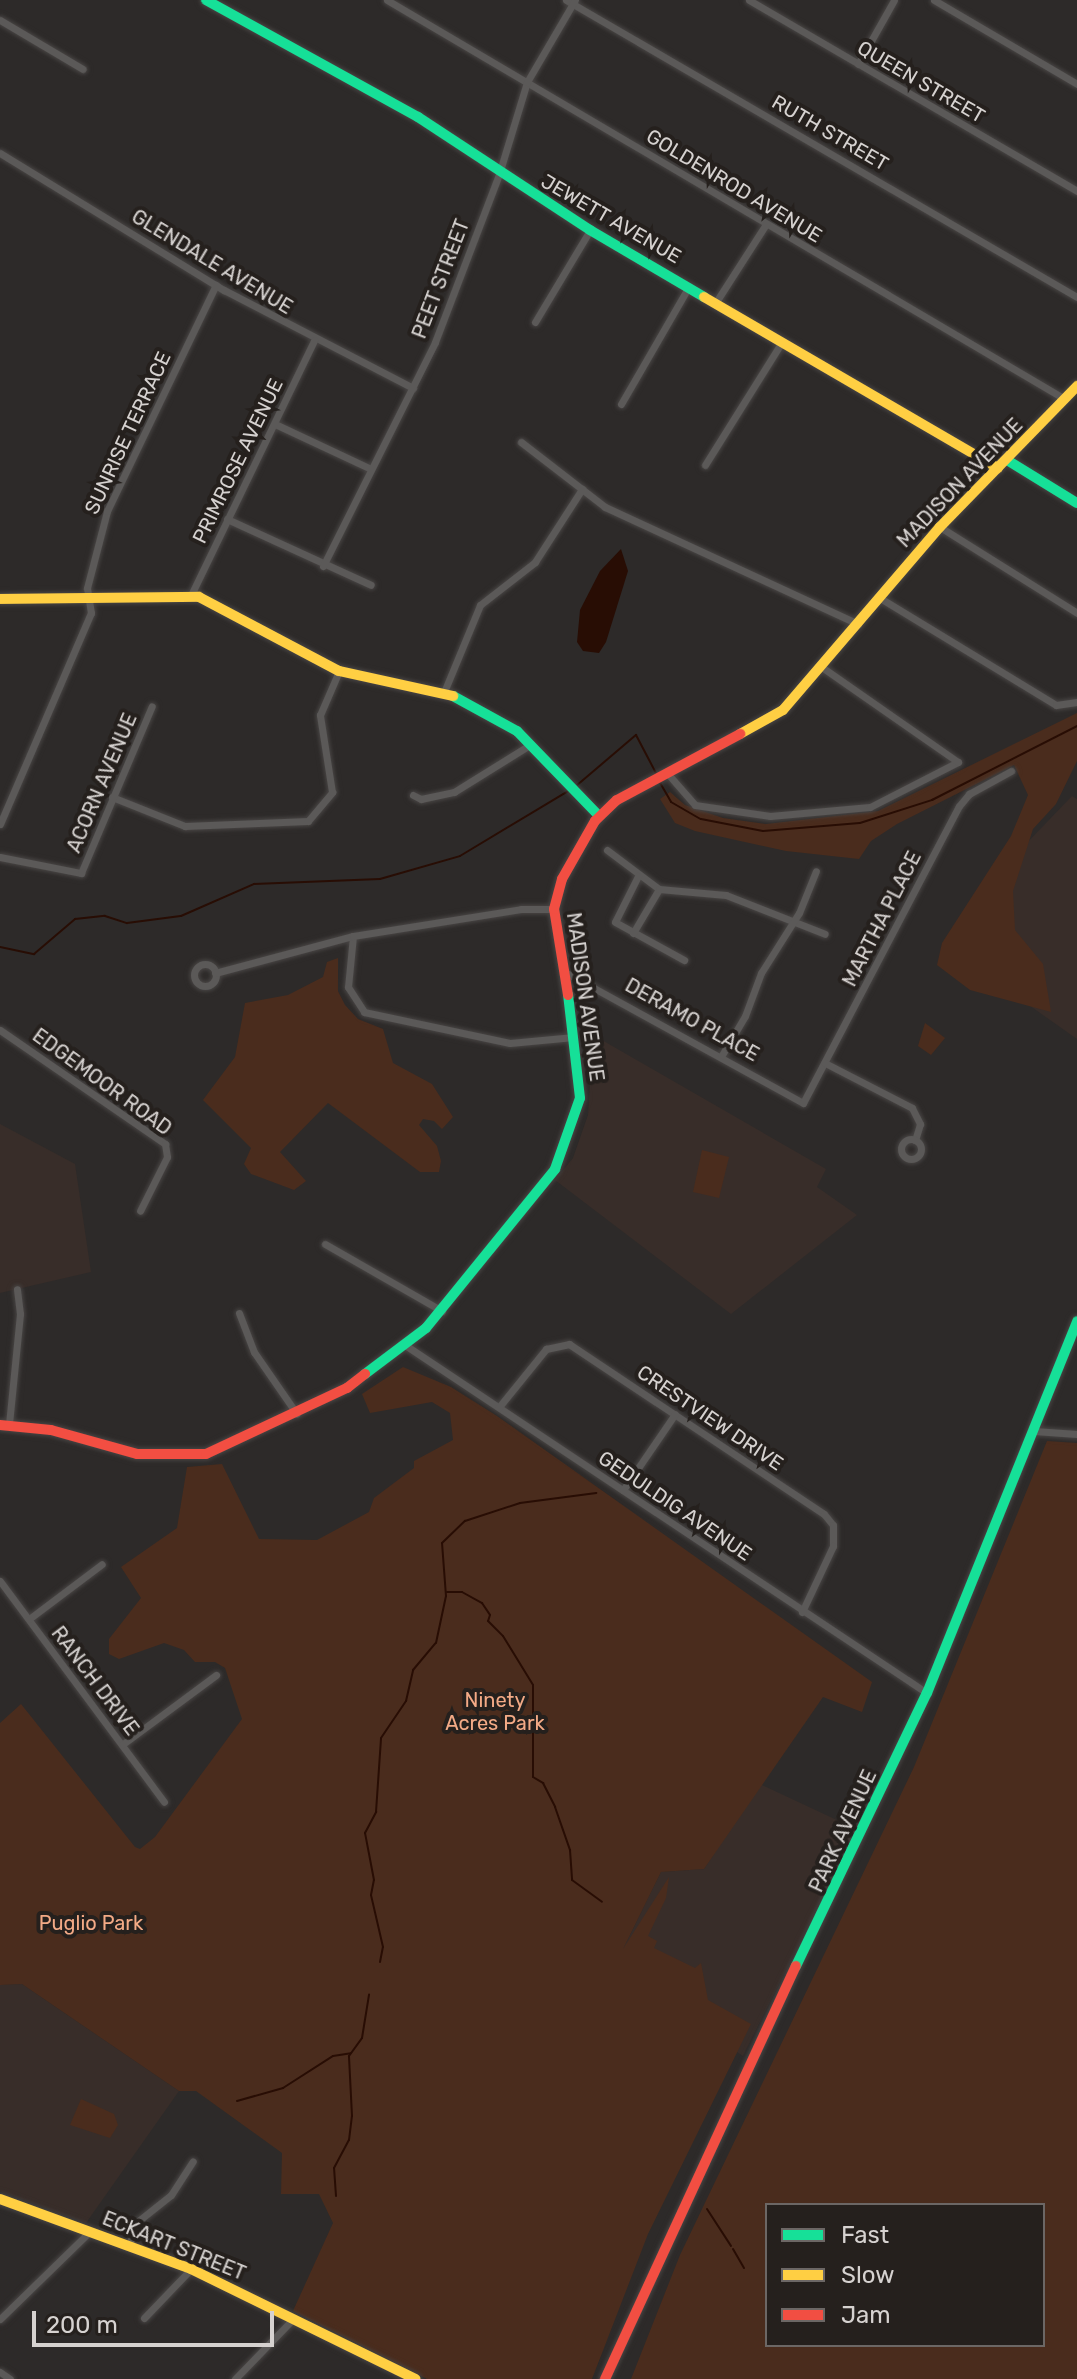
<!DOCTYPE html>
<style>
body{margin:0}
#map{position:relative;width:1077px;height:2379px;overflow:hidden;background:#2d2a29;font-family:Rubik,sans-serif}
div>[style]{position:absolute}
[style*='--x']{left:calc(var(--x)*1px);top:calc(var(--y)*1px);width:calc(var(--w)*1px);rotate:calc(var(--a)*1deg)}
.built>*{inset:0;background:#382d29}
.green>*{inset:0;background:#4a2c1d}
.water>*{inset:0;background:#280d04}
.stream>*{height:2px;margin:-1px;padding:0 1px;transform-origin:1px;border-radius:1px;background:#280d04}
.roads{filter:drop-shadow(0 0 2px #484544) drop-shadow(0 0 2px #484544)}
.street>*{height:7px;margin:-3.5px;padding:0 3.5px;transform-origin:3.5px;border-radius:3.5px;background:#5b5958}
.street>.ring{margin:-3.5px;padding:0;box-sizing:content-box;background:none;border:7px solid #5b5958;border-radius:50%}
.fast>*{height:10px;margin:-5px;padding:0 5px;transform-origin:5px;border-radius:5px;background:#16e098}
.slow>*{height:10px;margin:-5px;padding:0 5px;transform-origin:5px;border-radius:5px;background:#ffcf43}
.jam>*{height:10px;margin:-5px;padding:0 5px;transform-origin:5px;border-radius:5px;background:#f24e42}
span{translate:-50% -50%;white-space:nowrap;text-align:center;line-height:1.15;-webkit-text-stroke:8px #25201d;paint-order:stroke}
.street-label{font-size:20px;color:#d6d2d0}
.park-label{font-size:20px;color:#f3aa86}
.legend{position:absolute;left:765px;top:2203px;width:280px;height:144px;box-sizing:border-box;background:#25201d;border:2px solid #6c6765;margin:0;padding:10px 14px;list-style:none;font-size:24px;color:#d6d2d0}
.legend li{display:flex;align-items:center;gap:16px;height:40px}
.legend b{width:40px;border:2px solid #6c6765}
.scale{position:absolute;left:32px;top:2311px;width:242px;height:36px;box-sizing:border-box;border:4px solid #d6d2d0;border-top:0;padding-left:10px;font-size:24px;line-height:28px;white-space:nowrap;color:#d6d2d0;-webkit-text-stroke:6px #25201d;paint-order:stroke}
</style>
<div id="map">
<div class="built">
<div style="clip-path:polygon(1072px 796px,1077px 799px,1077px 1039px,952px 951px,996px 875px)"></div>
<div style="clip-path:polygon(581px 1028px,826px 1169px,817px 1187px,857px 1215px,731px 1314px,555px 1180px,573px 1158px,588px 1115px,590px 1083px)"></div>
<div style="clip-path:polygon(0 1124px,75px 1164px,91px 1272px,0 1293px)"></div>
<div style="clip-path:polygon(760px 1784px,856px 1829px,743px 2056px,612px 1971px,661px 1872px,704px 1869px)"></div>
<div style="clip-path:polygon(22px 1984px,179px 2091px,86px 2223px,0 2191px,0 1985px)"></div>
</div>
<div class="green">
<div style="clip-path:polygon(1077px 713px,1077px 761px,1056px 804px,1033px 829px,1013px 891px,1015px 930px,1043px 964px,1051px 1012px,970px 990px,937px 965px,942px 943px,1011px 836px,1028px 795px,1014px 765px,897px 824px,871px 841px,859px 859px,786px 851px,695px 831px,675px 823px,660px 799px,670px 792px,685px 805px,723px 818px,766px 824px,878px 811px)"></div>
<div style="clip-path:polygon(338px 958px,338px 991px,345px 1005px,358px 1019px,383px 1029px,393px 1063px,432px 1084px,453px 1117px,442px 1129px,434px 1121px,423px 1119px,419px 1125px,437px 1146px,441px 1161px,439px 1172px,420px 1172px,328px 1103px,280px 1152px,306px 1181px,294px 1190px,251px 1174px,244px 1164px,251px 1148px,203px 1100px,235px 1057px,245px 1003px,288px 995px,323px 977px,327px 962px)"></div>
<div style="clip-path:polygon(925px 1023px,945px 1038px,931px 1055px,918px 1046px)"></div>
<div style="clip-path:polygon(702px 1150px,729px 1157px,719px 1198px,693px 1192px)"></div>
<div style="clip-path:polygon(403px 1367px,451px 1387px,497px 1416px,872px 1682px,862px 1712px,823px 1697px,704px 1869px,661px 1872px,623px 1949px,669px 1877px,666px 1898px,648px 1936px,657px 1941px,654px 1948px,695px 1968px,701px 1963px,708px 2000px,751px 2024px,648px 2234px,592px 2379px,427px 2379px,293px 2311px,333px 2223px,319px 2194px,281px 2194px,282px 2153px,196px 2091px,179px 2091px,22px 1984px,0 1985px,0 1723px,21px 1704px,135px 1847px,140px 1849px,155px 1837px,242px 1719px,225px 1668px,215px 1662px,195px 1662px,184px 1650px,164px 1643px,119px 1659px,109px 1654px,109px 1639px,141px 1598px,121px 1567px,177px 1528px,187px 1467px,222px 1464px,259px 1539px,317px 1540px,369px 1512px,374px 1498px,414px 1468px,414px 1461px,453px 1440px,450px 1413px,432px 1402px,370px 1413px,362px 1394px)"></div>
<div style="clip-path:polygon(evenodd,1047px 1441px,1077px 1443px,1077px 2379px,631px 2379px,680px 2255px,914px 1767px,1047px 1441px,767px 2205px,1043px 2205px,1043px 2345px,767px 2345px,767px 2205px)"></div>
<div style="clip-path:polygon(81px 2099px,114px 2114px,118px 2125px,110px 2138px,70px 2125px)"></div>
</div>
<div class="water">
<div style="clip-path:polygon(621px 549px,628px 571px,606px 642px,599px 653px,583px 651px,577px 642px,580px 610px,600px 571px)"></div>
</div>
<div class="stream">
<div style="--x:659;--y:781;--w:24;--a:60"></div>
<div style="--x:671;--y:802;--w:34;--a:30"></div>
<div style="--x:701;--y:819;--w:63;--a:11"></div>
<div style="--x:763;--y:831;--w:97;--a:-4.7"></div>
<div style="--x:860;--y:823;--w:76;--a:-17.7"></div>
<div style="--x:932;--y:800;--w:163;--a:-27"></div>
<div style="--x:576;--y:786;--w:79;--a:-40.4"></div>
<div style="--x:636;--y:735;--w:45;--a:62.3"></div>
<div style="--x:0;--y:947;--w:35;--a:12"></div>
<div style="--x:34;--y:954;--w:54;--a:-40.5"></div>
<div style="--x:75;--y:919;--w:30;--a:-6"></div>
<div style="--x:105;--y:916;--w:23;--a:18"></div>
<div style="--x:127;--y:923;--w:54;--a:-7.4"></div>
<div style="--x:181;--y:916;--w:80;--a:-23.7"></div>
<div style="--x:254;--y:884;--w:126;--a:-2.3"></div>
<div style="--x:380;--y:879;--w:83;--a:-16"></div>
<div style="--x:460;--y:856;--w:128;--a:-31"></div>
<div style="--x:447;--y:1592;--w:15;--a:0"></div>
<div style="--x:462;--y:1592;--w:23;--a:29"></div>
<div style="--x:482;--y:1603;--w:14;--a:56"></div>
<div style="--x:490;--y:1615;--w:6;--a:108"></div>
<div style="--x:488;--y:1621;--w:21;--a:45"></div>
<div style="--x:503;--y:1636;--w:57;--a:58.5"></div>
<div style="--x:533;--y:1685;--w:92;--a:90"></div>
<div style="--x:533;--y:1777;--w:12;--a:31"></div>
<div style="--x:543;--y:1783;--w:27;--a:63"></div>
<div style="--x:555;--y:1807;--w:46;--a:70.8"></div>
<div style="--x:570;--y:1850;--w:30;--a:86"></div>
<div style="--x:572;--y:1880;--w:37;--a:36"></div>
<div style="--x:380;--y:1962;--w:15;--a:-79"></div>
<div style="--x:383;--y:1947;--w:53;--a:-103"></div>
<div style="--x:371;--y:1895;--w:15;--a:-79"></div>
<div style="--x:374;--y:1880;--w:48;--a:-100.8"></div>
<div style="--x:365;--y:1833;--w:24;--a:-62"></div>
<div style="--x:376;--y:1812;--w:74;--a:-86.1"></div>
<div style="--x:381;--y:1738;--w:45;--a:-56"></div>
<div style="--x:406;--y:1701;--w:32;--a:-77"></div>
<div style="--x:413;--y:1670;--w:35;--a:-50"></div>
<div style="--x:436;--y:1643;--w:48;--a:-78"></div>
<div style="--x:446;--y:1596;--w:53;--a:-94.3"></div>
<div style="--x:442;--y:1543;--w:32;--a:-44"></div>
<div style="--x:465;--y:1521;--w:58;--a:-18.1"></div>
<div style="--x:520;--y:1503;--w:77;--a:-7.5"></div>
<div style="--x:237;--y:2101;--w:48;--a:-15.8"></div>
<div style="--x:283;--y:2088;--w:59;--a:-32.6"></div>
<div style="--x:333;--y:2056;--w:18;--a:-9"></div>
<div style="--x:336;--y:2196;--w:28;--a:-94"></div>
<div style="--x:334;--y:2168;--w:32;--a:-62"></div>
<div style="--x:349;--y:2140;--w:24;--a:-83"></div>
<div style="--x:352;--y:2116;--w:60;--a:-92.9"></div>
<div style="--x:349;--y:2056;--w:22;--a:-54"></div>
<div style="--x:362;--y:2038;--w:44;--a:-80.8"></div>
<div style="--x:707;--y:2209;--w:44;--a:57"></div>
<div style="--x:733;--y:2249;--w:22;--a:60"></div>
</div>
<div class="roads">
<div class="street">
<div style="--x:387;--y:0;--w:787;--a:30.48"></div>
<div style="--x:566;--y:0;--w:591;--a:30.17"></div>
<div style="--x:749;--y:0;--w:380;--a:30.2"></div>
<div style="--x:934;--y:0;--w:166;--a:30.4"></div>
<div style="--x:0;--y:20;--w:96;--a:30.6"></div>
<div style="--x:858;--y:64;--w:73;--a:-60.6"></div>
<div style="--x:0;--y:153;--w:263;--a:31.5"></div>
<div style="--x:224;--y:290;--w:213;--a:27.4"></div>
<div style="--x:716;--y:302;--w:93;--a:-57.3"></div>
<div style="--x:535;--y:322;--w:107;--a:-59.1"></div>
<div style="--x:621;--y:404;--w:136;--a:-60"></div>
<div style="--x:275;--y:424;--w:104;--a:25.1"></div>
<div style="--x:521;--y:442;--w:106;--a:37.7"></div>
<div style="--x:605;--y:507;--w:279;--a:24.8"></div>
<div style="--x:705;--y:465;--w:145;--a:-58"></div>
<div style="--x:227;--y:519;--w:158;--a:24.6"></div>
<div style="--x:940;--y:527;--w:162;--a:32.1"></div>
<div style="--x:323;--y:566;--w:250;--a:-63.4"></div>
<div style="--x:435;--y:342;--w:180;--a:-69.1"></div>
<div style="--x:499;--y:174;--w:96;--a:-73.1"></div>
<div style="--x:527;--y:82;--w:95;--a:-59.7"></div>
<div style="--x:191;--y:595;--w:283;--a:-64.2"></div>
<div style="--x:880;--y:598;--w:206;--a:31.3"></div>
<div style="--x:1056;--y:705;--w:21;--a:-8"></div>
<div style="--x:444;--y:692;--w:94;--a:-67.5"></div>
<div style="--x:480;--y:605;--w:70;--a:-38"></div>
<div style="--x:535;--y:562;--w:87;--a:-57.2"></div>
<div style="--x:668;--y:774;--w:41;--a:48.9"></div>
<div style="--x:695;--y:805;--w:76;--a:8.3"></div>
<div style="--x:770;--y:816;--w:100;--a:-5.1"></div>
<div style="--x:870;--y:807;--w:99;--a:-27.1"></div>
<div style="--x:958;--y:762;--w:166;--a:-145.1"></div>
<div style="--x:413;--y:795;--w:9;--a:27"></div>
<div style="--x:421;--y:799;--w:34;--a:-12"></div>
<div style="--x:454;--y:792;--w:91;--a:-31.9"></div>
<div style="--x:112;--y:797;--w:79;--a:21.7"></div>
<div style="--x:185;--y:826;--w:123;--a:-2.3"></div>
<div style="--x:308;--y:821;--w:38;--a:-50"></div>
<div style="--x:332;--y:792;--w:78;--a:-98.9"></div>
<div style="--x:320;--y:715;--w:48;--a:-66.6"></div>
<div style="--x:0;--y:824;--w:230;--a:-66.7"></div>
<div style="--x:91;--y:613;--w:25;--a:-99"></div>
<div style="--x:87;--y:588;--w:80;--a:-75.4"></div>
<div style="--x:107;--y:511;--w:251;--a:-64.3"></div>
<div style="--x:607;--y:850;--w:65;--a:36.9"></div>
<div style="--x:0;--y:857;--w:83;--a:11.2"></div>
<div style="--x:81;--y:873;--w:181;--a:-67"></div>
<div style="--x:638;--y:876;--w:51;--a:116.6"></div>
<div style="--x:615;--y:922;--w:79;--a:28.8"></div>
<div style="--x:633;--y:933;--w:51;--a:-59.4"></div>
<div style="--x:659;--y:889;--w:67;--a:5.1"></div>
<div style="--x:726;--y:895;--w:106;--a:21.5"></div>
<div style="--x:353;--y:936;--w:51;--a:95.6"></div>
<div style="--x:348;--y:987;--w:30;--a:57"></div>
<div style="--x:364;--y:1012;--w:149;--a:12"></div>
<div style="--x:510;--y:1043;--w:64;--a:-5.4"></div>
<div class="ring" style="left:194px;top:964px;width:15px;height:15px"></div>
<div style="--x:563;--y:971;--w:274;--a:28.8"></div>
<div style="--x:803;--y:1103;--w:335;--a:-62.3"></div>
<div style="--x:959;--y:806;--w:16;--a:-50"></div>
<div style="--x:969;--y:794;--w:48;--a:-28.7"></div>
<div style="--x:215;--y:973;--w:143;--a:-15"></div>
<div style="--x:353;--y:936;--w:170;--a:-9.1"></div>
<div style="--x:521;--y:909;--w:33;--a:0"></div>
<div style="--x:0;--y:1030;--w:201;--a:34.6"></div>
<div style="--x:165;--y:1144;--w:13;--a:81"></div>
<div style="--x:167;--y:1157;--w:60;--a:116.6"></div>
<div style="--x:722;--y:1055;--w:45;--a:-59.5"></div>
<div style="--x:745;--y:1016;--w:46;--a:-69.6"></div>
<div style="--x:761;--y:973;--w:71;--a:-57.7"></div>
<div style="--x:799;--y:913;--w:45;--a:-68"></div>
<div style="--x:825;--y:1063;--w:98;--a:27.3"></div>
<div style="--x:912;--y:1108;--w:18;--a:63"></div>
<div style="--x:920;--y:1124;--w:17;--a:107"></div>
<div class="ring" style="left:901px;top:1139px;width:13px;height:13px"></div>
<div style="--x:325;--y:1244;--w:135;--a:29.8"></div>
<div style="--x:239;--y:1313;--w:42;--a:69"></div>
<div style="--x:254;--y:1352;--w:75;--a:55.3"></div>
<div style="--x:405;--y:1345;--w:627;--a:33.69"></div>
<div style="--x:499;--y:1407;--w:75;--a:-51"></div>
<div style="--x:546;--y:1349;--w:24;--a:-12"></div>
<div style="--x:569;--y:1344;--w:306;--a:33.7"></div>
<div style="--x:824;--y:1514;--w:14;--a:51"></div>
<div style="--x:833;--y:1525;--w:21;--a:90"></div>
<div style="--x:833;--y:1546;--w:73;--a:115.2"></div>
<div style="--x:9;--y:1424;--w:111;--a:-84.3"></div>
<div style="--x:20;--y:1314;--w:25;--a:-97"></div>
<div style="--x:1034;--y:1431;--w:43;--a:4"></div>
<div style="--x:623;--y:1490;--w:92;--a:-55.6"></div>
<div style="--x:0;--y:1581;--w:275;--a:53.4"></div>
<div style="--x:29;--y:1619;--w:91;--a:-37"></div>
<div style="--x:123;--y:1744;--w:116;--a:-36.6"></div>
<div style="--x:129;--y:2246;--w:25;--a:-72"></div>
<div style="--x:137;--y:2222;--w:43;--a:-38.5"></div>
<div style="--x:171;--y:2195;--w:40;--a:-57.1"></div>
<div style="--x:144;--y:2318;--w:68;--a:-46.2"></div>
<div style="--x:0;--y:2319;--w:124;--a:-44.3"></div>
<div style="--x:0;--y:2372;--w:12;--a:35"></div>
<div style="--x:235;--y:2379;--w:85;--a:-46"></div>
</div>
<div class="fast">
<div style="--x:206;--y:0;--w:242;--a:28.9"></div>
<div style="--x:418;--y:117;--w:206;--a:33.3"></div>
<div style="--x:590;--y:230;--w:132;--a:30.4"></div>
<div style="--x:1007;--y:460;--w:82;--a:31.6"></div>
<div style="--x:453;--y:696;--w:73;--a:28.7"></div>
<div style="--x:517;--y:731;--w:118;--a:46"></div>
<div style="--x:365;--y:1374;--w:76;--a:-37"></div>
<div style="--x:426;--y:1328;--w:205;--a:-50.9"></div>
<div style="--x:555;--y:1169;--w:75;--a:-70.6"></div>
<div style="--x:580;--y:1098;--w:104;--a:-96.6"></div>
<div style="--x:796;--y:1966;--w:303;--a:-64.4"></div>
<div style="--x:927;--y:1693;--w:401;--a:-68"></div>
</div>
<div class="slow">
<div style="--x:704;--y:297;--w:340;--a:30.2"></div>
<div style="--x:0;--y:599;--w:199;--a:-0.6"></div>
<div style="--x:199;--y:597;--w:158;--a:27.9"></div>
<div style="--x:339;--y:671;--w:117;--a:12.4"></div>
<div style="--x:740;--y:734;--w:49;--a:-29.2"></div>
<div style="--x:783;--y:710;--w:241;--a:-49.4"></div>
<div style="--x:940;--y:527;--w:197;--a:-45.8"></div>
<div style="--x:0;--y:2199;--w:203;--a:20.1"></div>
<div style="--x:191;--y:2269;--w:250;--a:26.1"></div>
</div>
<div class="jam">
<div style="--x:568;--y:995;--w:87;--a:-99.2"></div>
<div style="--x:554;--y:909;--w:31;--a:-75"></div>
<div style="--x:562;--y:879;--w:67;--a:-60.4"></div>
<div style="--x:595;--y:821;--w:30;--a:-44"></div>
<div style="--x:617;--y:800;--w:140;--a:-28.2"></div>
<div style="--x:0;--y:1425;--w:51;--a:5.6"></div>
<div style="--x:51;--y:1430;--w:89;--a:15.6"></div>
<div style="--x:137;--y:1454;--w:69;--a:0"></div>
<div style="--x:206;--y:1454;--w:156;--a:-25.1"></div>
<div style="--x:347;--y:1388;--w:23;--a:-38"></div>
<div style="--x:605;--y:2379;--w:455;--a:-65.2"></div>
</div>
</div>
<div class="street-label">
<span style="left:921px;top:82px;rotate:30deg">QUEEN STREET</span>
<span style="left:830px;top:133px;rotate:30deg">RUTH STREET</span>
<span style="left:734px;top:186px;rotate:31deg">GOLDENROD AVENUE</span>
<span style="left:611px;top:219px;rotate:30deg">JEWETT AVENUE</span>
<span style="left:212px;top:262px;rotate:31deg">GLENDALE AVENUE</span>
<span style="left:441px;top:279px;rotate:-69deg">PEET STREET</span>
<span style="left:128px;top:433px;rotate:-65deg">SUNRISE TERRACE</span>
<span style="left:238px;top:461px;rotate:-64deg">PRIMROSE AVENUE</span>
<span style="left:960px;top:483px;rotate:-46deg">MADISON AVENUE</span>
<span style="left:102px;top:783px;rotate:-67deg">ACORN AVENUE</span>
<span style="left:882px;top:919px;rotate:-63deg">MARTHA PLACE</span>
<span style="left:585px;top:997px;rotate:82deg">MADISON AVENUE</span>
<span style="left:692px;top:1020px;rotate:29deg">DERAMO PLACE</span>
<span style="left:102px;top:1082px;rotate:36deg">EDGEMOOR ROAD</span>
<span style="left:710px;top:1418px;rotate:34deg">CRESTVIEW DRIVE</span>
<span style="left:675px;top:1506px;rotate:34deg">GEDULDIG AVENUE</span>
<span style="left:95px;top:1681px;rotate:53deg">RANCH DRIVE</span>
<span style="left:843px;top:1831px;rotate:-65deg">PARK AVENUE</span>
<span style="left:174px;top:2246px;rotate:22deg">ECKART STREET</span>
</div>
<div class="park-label">
<span style="left:495px;top:1712px">Ninety<br>Acres Park</span>
<span style="left:91px;top:1923px">Puglio Park</span>
</div>
<ul class="legend">
<li><b style="height:10px;background:#16e098"></b>Fast</li>
<li><b style="height:10px;background:#ffcf43"></b>Slow</li>
<li><b style="height:10px;background:#f24e42"></b>Jam</li>
</ul>
<div class="scale">200 m</div>
</div>
